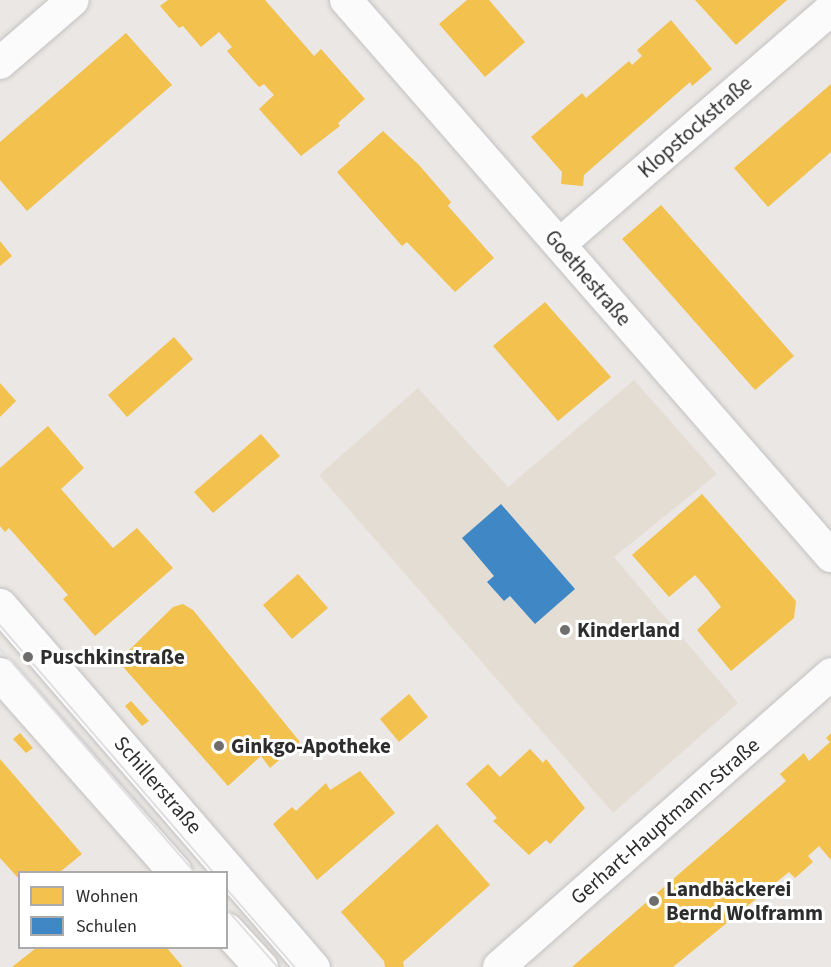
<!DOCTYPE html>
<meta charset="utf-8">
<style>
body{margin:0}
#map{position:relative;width:831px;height:967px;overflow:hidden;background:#eae7e4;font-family:"Source Sans 3",sans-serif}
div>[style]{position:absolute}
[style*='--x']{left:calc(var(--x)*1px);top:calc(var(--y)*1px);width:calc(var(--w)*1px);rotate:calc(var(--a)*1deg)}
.education>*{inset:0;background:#e4ddd3}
.homes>*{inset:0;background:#f2c14e}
.schools>*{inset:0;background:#3f88c5}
.roads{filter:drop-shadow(0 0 2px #c3c2c2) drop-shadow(0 0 2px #c3c2c2)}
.street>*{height:32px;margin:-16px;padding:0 16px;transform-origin:16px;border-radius:16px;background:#fcfbfb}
.secondary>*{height:33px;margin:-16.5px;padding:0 16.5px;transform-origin:16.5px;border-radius:16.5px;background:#fcfbfb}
.tram>*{height:1.5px;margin:-0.75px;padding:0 0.75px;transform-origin:0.75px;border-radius:0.75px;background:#dfdfe1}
.dots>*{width:16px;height:16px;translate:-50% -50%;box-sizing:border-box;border:3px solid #fff;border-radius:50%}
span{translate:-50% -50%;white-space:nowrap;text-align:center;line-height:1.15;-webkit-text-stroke:6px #fff;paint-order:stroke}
.street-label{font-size:21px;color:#2d2d2d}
.poi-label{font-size:21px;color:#2d2d2d;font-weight:700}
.left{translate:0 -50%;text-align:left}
.legend{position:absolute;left:18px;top:871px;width:210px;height:78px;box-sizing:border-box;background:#fff;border:2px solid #ababab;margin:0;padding:8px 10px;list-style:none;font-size:18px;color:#2d2d2d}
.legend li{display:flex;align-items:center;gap:12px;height:30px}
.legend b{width:30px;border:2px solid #ababab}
</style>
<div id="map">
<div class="education">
<div style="clip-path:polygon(634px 380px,717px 474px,614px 557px,738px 703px,613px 813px,319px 475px,418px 388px,508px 487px)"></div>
</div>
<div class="homes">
<div style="clip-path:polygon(168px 0,265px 0,314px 56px,321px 49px,365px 99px,338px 123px,340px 126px,301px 156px,259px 109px,274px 95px,264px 84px,259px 87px,227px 51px,232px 47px,219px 32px,201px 47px,183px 26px,179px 28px,160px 6px)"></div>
<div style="clip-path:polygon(467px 0,489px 0,525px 42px,485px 77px,439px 24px)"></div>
<div style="clip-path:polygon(695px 0,787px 0,736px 45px)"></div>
<div style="clip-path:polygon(671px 20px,712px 69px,692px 86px,690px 82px,584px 175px,583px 186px,561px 184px,562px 172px,531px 137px,582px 93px,586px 98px,629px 61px,632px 65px,642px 56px,637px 50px)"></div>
<div style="clip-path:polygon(126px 33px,172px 85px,27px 211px,0 180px,0 142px)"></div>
<div style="clip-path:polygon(831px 84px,831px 152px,768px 207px,734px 168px)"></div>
<div style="clip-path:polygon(383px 131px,419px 165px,451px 202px,448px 206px,494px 258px,455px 292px,407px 242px,402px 246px,337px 172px)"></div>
<div style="clip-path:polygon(661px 205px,794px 356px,755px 390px,622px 239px)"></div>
<div style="clip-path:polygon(0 241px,12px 256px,0 266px)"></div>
<div style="clip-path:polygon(545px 302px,611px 377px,558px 421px,493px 346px)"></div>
<div style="clip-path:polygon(174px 337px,193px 359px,127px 417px,108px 395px)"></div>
<div style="clip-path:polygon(0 383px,16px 401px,0 417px)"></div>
<div style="clip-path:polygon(48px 426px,84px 468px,61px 489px,87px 519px,113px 548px,137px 528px,173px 568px,95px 636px,63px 599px,68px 595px,9px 528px,5px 532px,0 526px,0 468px)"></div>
<div style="clip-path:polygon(261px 434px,280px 456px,213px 513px,194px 492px)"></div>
<div style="clip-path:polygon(702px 494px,796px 601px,794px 618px,731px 671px,697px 630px,721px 607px,707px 589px,695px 575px,669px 597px,632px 555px)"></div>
<div style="clip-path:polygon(298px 574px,328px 608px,292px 639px,263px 605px)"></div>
<div style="clip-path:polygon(183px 604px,193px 610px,300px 742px,270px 768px,261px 756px,228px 786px,118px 661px,173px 607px)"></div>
<div style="clip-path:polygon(409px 694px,428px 717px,399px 742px,380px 719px)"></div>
<div style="clip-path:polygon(131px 701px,149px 721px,142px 726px,125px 706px)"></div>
<div style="clip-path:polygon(20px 733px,33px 748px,26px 753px,13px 739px)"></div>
<div style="clip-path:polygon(831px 733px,831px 860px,819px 846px,808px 856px,813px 862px,795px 878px,789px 872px,673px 967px,572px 967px,786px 781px,780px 774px,804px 753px,809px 761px,830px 742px,826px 738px)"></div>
<div style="clip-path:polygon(530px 749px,543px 763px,546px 759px,585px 808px,550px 844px,546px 840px,529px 855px,493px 821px,497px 818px,466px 784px,488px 764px,500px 777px)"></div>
<div style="clip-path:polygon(0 759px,82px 854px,60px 872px,20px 872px,20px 880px,0 858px)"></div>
<div style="clip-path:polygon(360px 771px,395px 813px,317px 880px,273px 824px,292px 807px,296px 811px,326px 783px,330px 790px)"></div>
<div style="clip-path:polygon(437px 824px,490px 885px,403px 962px,404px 967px,385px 967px,384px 961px,341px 912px)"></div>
<div style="clip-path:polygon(36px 948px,167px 948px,183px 967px,12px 967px)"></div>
</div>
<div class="schools">
<div style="clip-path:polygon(501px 504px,575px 589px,535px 624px,510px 596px,504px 601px,487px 582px,494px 576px,462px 538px)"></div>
</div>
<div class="roads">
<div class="street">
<div style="--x:346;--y:0;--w:738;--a:48.9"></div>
<div style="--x:0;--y:63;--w:96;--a:-40.8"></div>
<div style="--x:560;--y:244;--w:359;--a:-40.9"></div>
<div style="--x:499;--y:967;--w:443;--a:-41.4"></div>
</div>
<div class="secondary">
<div style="--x:0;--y:605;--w:479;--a:49.2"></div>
<div style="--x:0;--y:674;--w:264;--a:48.5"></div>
<div style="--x:226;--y:929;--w:52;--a:47.4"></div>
</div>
</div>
<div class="tram">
<div style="--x:0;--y:625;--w:326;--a:49.2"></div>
<div style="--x:0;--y:648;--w:297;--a:49"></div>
<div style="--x:226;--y:888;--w:105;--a:48.9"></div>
<div style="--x:226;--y:908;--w:79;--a:48.6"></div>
</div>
<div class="dots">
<div style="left:565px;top:630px;background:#6f6e6d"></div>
<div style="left:28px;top:657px;background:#6f6e6d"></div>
<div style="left:219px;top:746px;background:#6f6e6d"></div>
<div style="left:654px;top:901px;background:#6f6e6d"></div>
</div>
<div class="street-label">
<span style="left:695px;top:127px;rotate:-41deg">Klopstockstraße</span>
<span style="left:588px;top:278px;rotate:49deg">Goethestraße</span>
<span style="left:158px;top:785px;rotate:49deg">Schillerstraße</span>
<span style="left:665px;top:821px;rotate:-41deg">Gerhart-Hauptmann-Straße</span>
</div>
<div class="poi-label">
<span class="left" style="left:577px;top:630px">Kinderland</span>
<span class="left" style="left:40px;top:657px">Puschkinstraße</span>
<span class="left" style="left:231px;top:746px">Ginkgo-Apotheke</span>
<span class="left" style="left:666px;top:901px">Landbäckerei<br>Bernd Wolframm</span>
</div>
<ul class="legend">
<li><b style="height:16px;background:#f2c14e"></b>Wohnen</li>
<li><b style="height:16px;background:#3f88c5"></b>Schulen</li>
</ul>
</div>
